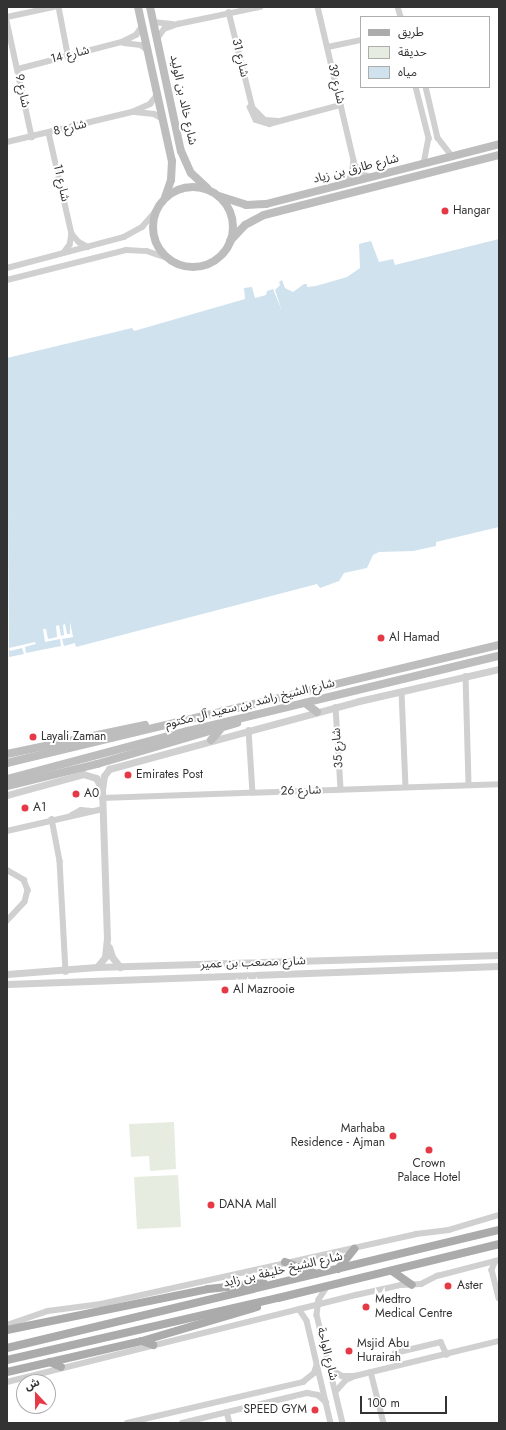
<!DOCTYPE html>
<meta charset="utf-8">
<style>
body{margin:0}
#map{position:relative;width:506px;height:1430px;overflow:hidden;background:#fff;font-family:Jost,"Noto Sans Arabic",sans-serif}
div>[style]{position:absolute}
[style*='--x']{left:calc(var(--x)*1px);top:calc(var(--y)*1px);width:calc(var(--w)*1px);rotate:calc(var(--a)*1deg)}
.green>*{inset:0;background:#e6ecdf}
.water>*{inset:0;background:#cfe2ee}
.minor>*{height:5.5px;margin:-2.75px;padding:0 2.75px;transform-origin:2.75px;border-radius:2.75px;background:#d0d0d0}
.tertiary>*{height:7px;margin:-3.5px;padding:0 3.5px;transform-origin:3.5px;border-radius:3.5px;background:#d0d0d0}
.secondary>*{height:8px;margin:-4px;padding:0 4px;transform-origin:4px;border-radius:4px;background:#bdbdbd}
.secondary>.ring{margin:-4px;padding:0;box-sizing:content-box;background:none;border:8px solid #bdbdbd;border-radius:50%}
.primary>*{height:8px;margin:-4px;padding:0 4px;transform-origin:4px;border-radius:4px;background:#ababab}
.dots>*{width:11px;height:11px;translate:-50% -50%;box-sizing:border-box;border:2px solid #fff;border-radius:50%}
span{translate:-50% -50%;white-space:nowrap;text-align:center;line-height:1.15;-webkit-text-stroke:4px #fff;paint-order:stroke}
.street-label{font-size:12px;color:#333}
.poi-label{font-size:12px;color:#333}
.left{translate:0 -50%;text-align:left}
.right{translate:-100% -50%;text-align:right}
.frame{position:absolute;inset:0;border:8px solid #333;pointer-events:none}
.legend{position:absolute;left:360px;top:16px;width:130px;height:72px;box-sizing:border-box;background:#fff;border:1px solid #adadad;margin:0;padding:5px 7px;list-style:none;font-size:12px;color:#333}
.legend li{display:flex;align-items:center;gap:8px;height:20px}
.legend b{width:20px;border:1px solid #adadad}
.north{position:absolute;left:16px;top:1374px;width:40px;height:40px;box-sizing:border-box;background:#fff;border:1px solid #adadad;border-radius:50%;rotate:338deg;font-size:11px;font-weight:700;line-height:16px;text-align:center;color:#333}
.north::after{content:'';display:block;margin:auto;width:14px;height:18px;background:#e63946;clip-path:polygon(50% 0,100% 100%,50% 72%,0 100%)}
.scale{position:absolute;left:360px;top:1396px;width:87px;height:18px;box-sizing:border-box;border:2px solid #333;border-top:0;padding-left:5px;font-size:12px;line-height:14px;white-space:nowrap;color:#333;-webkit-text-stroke:3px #fff;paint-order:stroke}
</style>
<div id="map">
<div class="green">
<div style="clip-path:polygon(174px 1122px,176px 1169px,150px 1171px,149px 1156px,131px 1157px,129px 1124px)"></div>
<div style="clip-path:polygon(178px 1175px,181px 1227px,137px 1229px,134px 1177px)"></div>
</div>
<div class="water">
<div style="clip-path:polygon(499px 239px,499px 527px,436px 542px,436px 546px,413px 551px,379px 552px,373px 555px,367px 568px,344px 573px,339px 581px,320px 588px,317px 584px,76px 647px,75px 643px,64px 646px,62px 639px,73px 637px,70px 622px,70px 634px,67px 634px,65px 624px,63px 625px,64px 635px,61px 636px,59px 625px,56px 626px,57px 637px,48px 639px,46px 629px,43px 629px,45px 642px,60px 639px,61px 646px,26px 653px,25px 647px,36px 644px,35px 642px,9px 648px,10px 651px,22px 648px,24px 654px,9px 657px,7px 358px,132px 328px,134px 331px,245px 299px,244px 288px,252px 287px,255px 298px,266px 295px,267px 291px,273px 289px,282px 311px,275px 290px,280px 285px,279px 282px,282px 280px,285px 288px,293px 292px,304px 284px,307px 284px,307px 287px,316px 286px,347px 277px,360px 268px,359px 244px,371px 241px,379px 262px,393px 259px,395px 265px)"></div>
</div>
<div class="minor">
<div style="--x:59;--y:7;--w:48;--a:79.2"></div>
<div style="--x:318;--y:7;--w:158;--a:76.8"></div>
<div style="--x:354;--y:161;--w:14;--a:98"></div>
<div style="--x:352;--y:175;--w:9;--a:117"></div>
<div style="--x:398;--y:7;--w:10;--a:73"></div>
<div style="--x:229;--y:12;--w:99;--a:76"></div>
<div style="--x:253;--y:108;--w:17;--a:45"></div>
<div style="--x:265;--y:120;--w:13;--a:4"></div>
<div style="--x:7;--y:17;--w:48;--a:-12"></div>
<div style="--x:7;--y:21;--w:119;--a:77.8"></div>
<div style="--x:153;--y:22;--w:19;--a:6"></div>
<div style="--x:157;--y:39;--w:12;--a:-55"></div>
<div style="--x:164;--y:29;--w:15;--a:-20"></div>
<div style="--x:178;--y:24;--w:84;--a:-11.7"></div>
<div style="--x:124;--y:43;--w:17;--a:7"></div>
<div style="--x:141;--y:45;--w:9;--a:36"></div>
<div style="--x:328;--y:47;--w:34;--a:-12"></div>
<div style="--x:18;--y:69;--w:107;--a:-14.6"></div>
<div style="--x:122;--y:42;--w:16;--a:-27"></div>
<div style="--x:136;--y:35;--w:11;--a:-56"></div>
<div style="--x:416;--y:87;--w:53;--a:75.7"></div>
<div style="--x:429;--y:138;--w:26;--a:101"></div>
<div style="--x:426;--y:87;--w:52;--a:76.8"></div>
<div style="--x:438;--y:138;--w:23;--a:52"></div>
<div style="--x:250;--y:107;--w:14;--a:65"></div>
<div style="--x:256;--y:120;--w:14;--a:17"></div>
<div style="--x:269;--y:124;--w:74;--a:-14.8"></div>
<div style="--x:135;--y:112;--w:19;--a:6"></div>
<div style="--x:154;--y:114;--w:10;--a:29"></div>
<div style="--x:49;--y:133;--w:104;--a:77.2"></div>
<div style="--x:72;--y:234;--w:11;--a:100"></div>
<div style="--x:70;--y:245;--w:10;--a:127"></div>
<div style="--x:7;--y:142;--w:129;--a:-13.5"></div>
<div style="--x:132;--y:112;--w:20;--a:-24"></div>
<div style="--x:150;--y:104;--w:11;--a:-52"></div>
<div style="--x:354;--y:163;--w:12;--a:55"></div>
<div style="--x:361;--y:173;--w:10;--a:24"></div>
<div style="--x:72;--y:234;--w:11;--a:49"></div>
<div style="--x:79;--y:242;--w:10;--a:29"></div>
<div style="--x:7;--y:268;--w:121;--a:-14.8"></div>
<div style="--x:124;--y:237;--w:21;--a:-29"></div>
<div style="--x:142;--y:227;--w:20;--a:-49"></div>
<div style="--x:7;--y:280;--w:123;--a:-14.1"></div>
<div style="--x:126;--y:250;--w:21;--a:3"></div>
<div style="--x:147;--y:251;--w:21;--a:19"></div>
<div style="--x:466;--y:676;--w:109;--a:88.4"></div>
<div style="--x:402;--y:692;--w:95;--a:87.6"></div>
<div style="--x:336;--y:707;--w:82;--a:86.5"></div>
<div style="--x:249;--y:730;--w:63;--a:86.4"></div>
<div style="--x:102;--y:798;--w:397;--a:-2"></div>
<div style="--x:72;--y:815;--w:10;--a:-29"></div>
<div style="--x:81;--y:810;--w:10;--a:6"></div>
<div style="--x:52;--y:819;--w:43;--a:79.2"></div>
<div style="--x:60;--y:861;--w:111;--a:86.9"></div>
<div style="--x:7;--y:831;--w:98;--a:-12.9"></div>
<div style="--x:7;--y:870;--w:20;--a:30"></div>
<div style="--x:24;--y:880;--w:11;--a:68"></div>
<div style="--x:28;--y:890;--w:12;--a:104"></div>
<div style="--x:25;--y:902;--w:26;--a:133"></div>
<div style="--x:496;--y:1261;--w:10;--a:114"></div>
<div style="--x:492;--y:1270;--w:29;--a:76"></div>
<div style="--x:328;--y:1286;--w:17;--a:123"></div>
<div style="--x:319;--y:1300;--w:15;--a:98"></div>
<div style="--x:317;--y:1315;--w:111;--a:76.5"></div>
<div style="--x:299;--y:1309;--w:14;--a:56"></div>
<div style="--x:307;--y:1321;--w:105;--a:76.8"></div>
<div style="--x:7;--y:1325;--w:43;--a:-18.9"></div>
<div style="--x:48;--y:1311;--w:53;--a:-7.5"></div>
<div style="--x:101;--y:1304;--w:323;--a:-12.5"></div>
<div style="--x:416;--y:1234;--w:33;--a:-7"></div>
<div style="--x:449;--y:1230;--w:52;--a:-16.7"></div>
<div style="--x:395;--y:1353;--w:47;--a:-13.4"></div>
<div style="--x:441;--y:1342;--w:14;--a:65"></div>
<div style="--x:331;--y:1369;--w:13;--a:32"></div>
<div style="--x:342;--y:1376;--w:11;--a:0"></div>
<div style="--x:371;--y:1372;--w:53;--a:75.7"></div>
<div style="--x:7;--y:1382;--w:360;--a:-14"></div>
<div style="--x:356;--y:1295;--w:46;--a:-12.5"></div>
<div style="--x:401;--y:1285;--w:20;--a:-3"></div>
<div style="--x:421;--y:1284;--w:18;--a:-27"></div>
<div style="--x:437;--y:1276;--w:64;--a:-14.5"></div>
<div style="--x:336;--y:1391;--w:15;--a:-48"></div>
<div style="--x:346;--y:1380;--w:10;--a:-24"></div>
<div style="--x:355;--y:1376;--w:148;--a:-13.7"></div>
<div style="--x:227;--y:1412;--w:11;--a:75"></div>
<div style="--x:127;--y:1423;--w:181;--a:-13.1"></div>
<div style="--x:303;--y:1382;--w:14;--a:-39"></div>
<div style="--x:314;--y:1373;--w:9;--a:-72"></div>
<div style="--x:182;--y:1423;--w:129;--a:-13.5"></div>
<div style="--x:307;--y:1393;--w:11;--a:10"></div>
<div style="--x:318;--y:1395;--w:11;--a:41"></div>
</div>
<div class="tertiary">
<div style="--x:7;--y:795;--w:79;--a:-15.4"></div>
<div style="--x:83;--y:774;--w:14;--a:17"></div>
<div style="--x:96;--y:778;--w:10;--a:61"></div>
<div style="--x:109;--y:947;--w:10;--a:73"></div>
<div style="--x:112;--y:957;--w:13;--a:51"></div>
<div style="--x:97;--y:967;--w:13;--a:-51"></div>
<div style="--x:105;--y:957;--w:18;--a:-84"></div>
<div style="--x:107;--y:939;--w:149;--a:-91.9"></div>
<div style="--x:102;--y:790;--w:14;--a:-82"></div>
<div style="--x:104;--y:776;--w:9;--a:-54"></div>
<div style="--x:109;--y:769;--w:259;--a:-15.2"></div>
<div style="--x:359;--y:701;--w:144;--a:-12.9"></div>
<div style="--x:7;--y:974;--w:90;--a:-4.4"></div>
<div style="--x:97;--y:967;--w:402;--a:-1.7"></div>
<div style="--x:7;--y:984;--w:492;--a:-2.1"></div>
</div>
<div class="secondary">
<div style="--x:138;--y:7;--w:158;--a:77.6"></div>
<div style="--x:172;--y:161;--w:19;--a:93"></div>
<div style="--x:171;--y:180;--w:18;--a:109"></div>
<div style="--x:150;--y:7;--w:147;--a:77.9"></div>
<div style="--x:181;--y:151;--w:24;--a:66"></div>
<div style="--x:191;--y:173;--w:22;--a:43"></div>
<div class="ring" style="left:153px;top:187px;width:72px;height:72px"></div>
<div style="--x:219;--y:196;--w:28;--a:18"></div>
<div style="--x:246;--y:205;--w:20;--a:-3"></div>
<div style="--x:266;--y:204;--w:241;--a:-14.4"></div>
<div style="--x:230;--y:241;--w:22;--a:-47"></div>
<div style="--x:245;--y:225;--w:21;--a:-28"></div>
<div style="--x:264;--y:215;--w:243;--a:-14.3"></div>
<div style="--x:305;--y:703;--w:15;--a:37"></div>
<div style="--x:211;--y:740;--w:13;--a:-48"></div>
<div style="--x:7;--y:754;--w:141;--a:-11.9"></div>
<div style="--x:7;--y:763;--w:506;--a:-13.49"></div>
<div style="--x:7;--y:779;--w:187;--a:-14.9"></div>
<div style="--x:188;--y:731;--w:320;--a:-13.6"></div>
<div style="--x:7;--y:786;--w:93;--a:-13.7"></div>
<div style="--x:97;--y:764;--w:146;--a:-16.3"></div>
</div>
<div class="primary">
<div style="--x:285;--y:1262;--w:33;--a:21"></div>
<div style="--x:338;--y:1269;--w:26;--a:-51"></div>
<div style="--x:392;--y:1271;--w:24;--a:35"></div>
<div style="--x:7;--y:1330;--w:205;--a:-11.5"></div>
<div style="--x:208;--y:1289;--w:56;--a:-6.1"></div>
<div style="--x:142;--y:1341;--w:12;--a:20"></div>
<div style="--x:7;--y:1348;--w:506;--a:-13.49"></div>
<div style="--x:7;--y:1360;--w:278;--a:-12.9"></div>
<div style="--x:278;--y:1298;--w:228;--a:-13.7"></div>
<div style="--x:50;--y:1362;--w:12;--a:24"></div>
<div style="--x:7;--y:1372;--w:139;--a:-12.9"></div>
<div style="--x:142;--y:1341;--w:120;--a:-16.5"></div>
</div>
<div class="dots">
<div style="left:445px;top:211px;background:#e63946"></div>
<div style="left:381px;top:638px;background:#e63946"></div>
<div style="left:33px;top:737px;background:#e63946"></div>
<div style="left:128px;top:775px;background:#e63946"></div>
<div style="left:76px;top:794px;background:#e63946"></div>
<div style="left:25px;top:808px;background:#e63946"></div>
<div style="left:225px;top:990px;background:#e63946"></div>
<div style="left:393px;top:1136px;background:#e63946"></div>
<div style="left:429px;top:1150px;background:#e63946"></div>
<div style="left:211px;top:1205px;background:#e63946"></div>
<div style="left:448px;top:1286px;background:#e63946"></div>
<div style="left:366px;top:1307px;background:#e63946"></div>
<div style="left:349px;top:1351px;background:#e63946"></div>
<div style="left:315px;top:1410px;background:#e63946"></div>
</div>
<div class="street-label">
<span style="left:70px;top:55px;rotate:-14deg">شارع 14</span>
<span style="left:240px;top:58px;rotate:77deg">شارع 31</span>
<span style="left:336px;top:84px;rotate:77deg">شارع 39</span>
<span style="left:22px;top:91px;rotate:78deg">شارع 9</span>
<span style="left:183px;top:100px;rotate:78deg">شارع خالد بن الوليد</span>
<span style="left:70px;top:128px;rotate:-14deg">شارع 8</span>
<span style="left:356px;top:169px;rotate:-14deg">شارع طارق بن زياد</span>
<span style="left:61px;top:183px;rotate:77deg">شارع 11</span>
<span style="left:250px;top:704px;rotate:-14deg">شارع الشيخ راشد بن سعيد آل مكتوم</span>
<span style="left:338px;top:748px;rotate:-94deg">شارع 35</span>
<span style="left:301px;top:791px;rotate:-2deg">شارع 26</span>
<span style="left:253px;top:963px;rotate:-2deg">شارع مصعب بن عمير</span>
<span style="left:283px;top:1270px;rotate:-13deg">شارع الشيخ خليفة بن زايد</span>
<span style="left:327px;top:1354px;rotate:76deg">شارع الواحة</span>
</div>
<div class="poi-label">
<span class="left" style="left:453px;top:211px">Hangar</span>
<span class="left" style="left:389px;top:638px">Al Hamad</span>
<span class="left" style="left:41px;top:737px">Layali Zaman</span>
<span class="left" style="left:136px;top:775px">Emirates Post</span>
<span class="left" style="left:84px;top:794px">A0</span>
<span class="left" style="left:33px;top:808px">A1</span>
<span class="left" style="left:233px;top:990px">Al Mazrooie</span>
<span class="right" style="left:385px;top:1136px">Marhaba<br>Residence - Ajman</span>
<span style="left:429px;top:1171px">Crown<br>Palace Hotel</span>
<span class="left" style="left:219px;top:1205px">DANA Mall</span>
<span class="left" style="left:457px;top:1286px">Aster</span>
<span class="left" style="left:375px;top:1307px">Medtro<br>Medical Centre</span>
<span class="left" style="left:357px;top:1351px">Msjid Abu<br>Hurairah</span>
<span class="right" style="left:307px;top:1410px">SPEED GYM</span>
</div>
<div class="frame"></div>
<ul class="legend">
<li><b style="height:5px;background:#ababab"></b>طريق</li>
<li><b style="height:11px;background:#e6ecdf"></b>حديقة</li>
<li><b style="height:11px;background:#cfe2ee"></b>مياه</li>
</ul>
<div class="north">ش</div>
<div class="scale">100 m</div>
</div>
